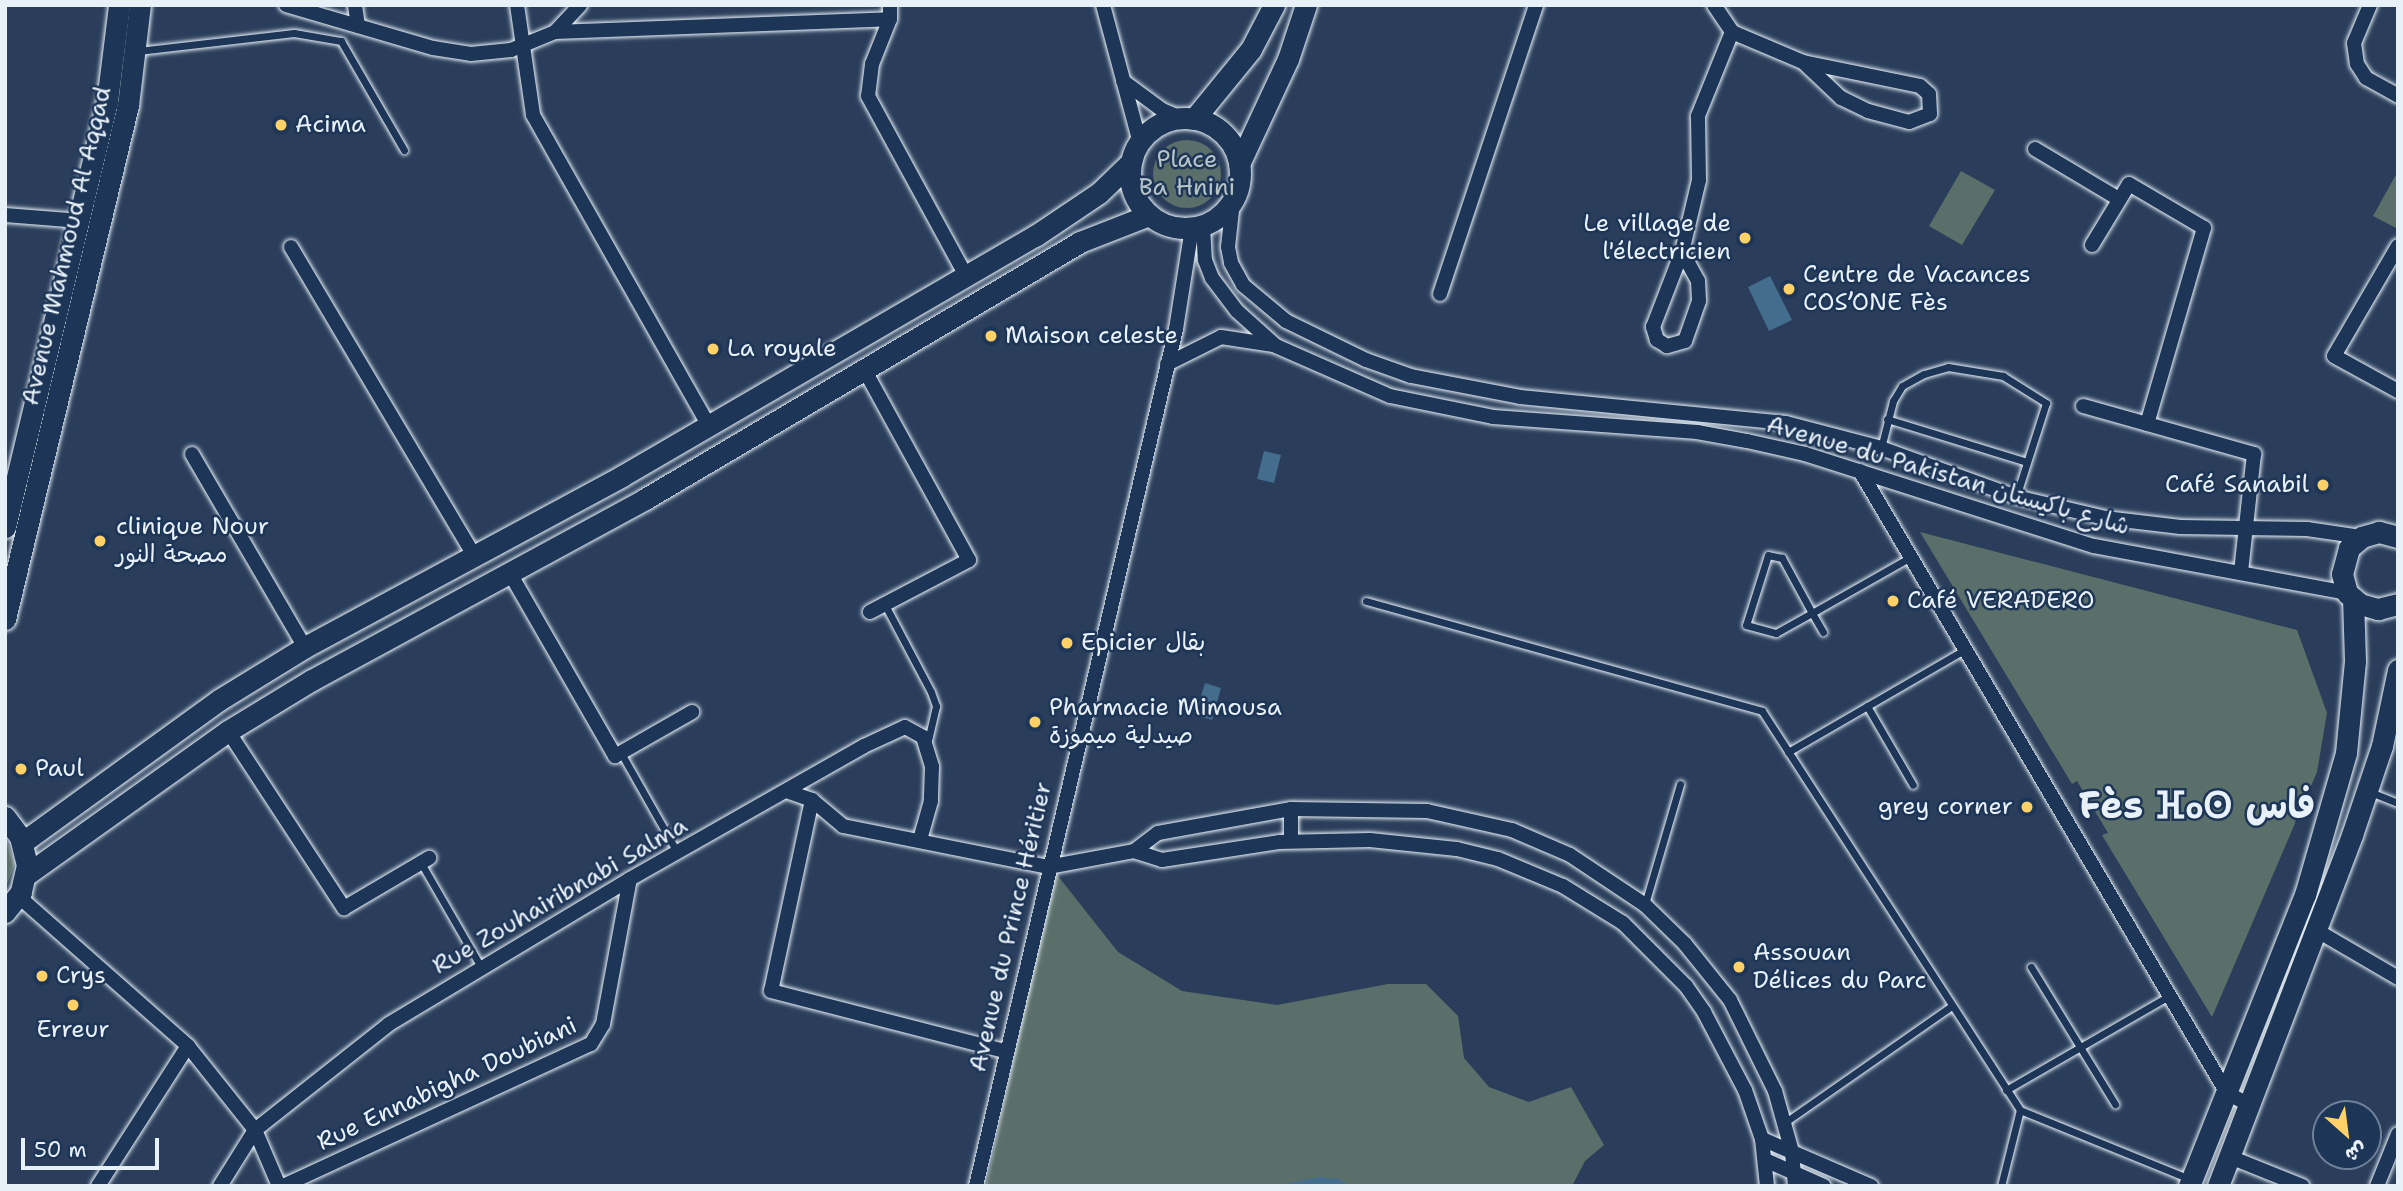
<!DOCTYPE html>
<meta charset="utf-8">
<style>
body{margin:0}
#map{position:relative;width:2403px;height:1191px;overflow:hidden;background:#2a3e5b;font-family:"Shantell Sans","Playpen Sans Arabic","Noto Sans Tifinagh",sans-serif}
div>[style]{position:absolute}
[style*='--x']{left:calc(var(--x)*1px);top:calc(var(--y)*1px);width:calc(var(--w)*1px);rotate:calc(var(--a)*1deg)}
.green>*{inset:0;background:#5b6f6a}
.round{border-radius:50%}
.water>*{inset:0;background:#446c8c}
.roads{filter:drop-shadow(0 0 2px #e8f1f8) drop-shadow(0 0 2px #e8f1f8)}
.lane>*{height:7px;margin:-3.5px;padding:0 3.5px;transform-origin:3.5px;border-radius:3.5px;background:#1d3557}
.street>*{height:14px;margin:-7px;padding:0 7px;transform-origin:7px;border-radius:7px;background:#1d3557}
.secondary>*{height:21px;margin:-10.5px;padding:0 10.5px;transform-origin:10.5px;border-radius:10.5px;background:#1d3557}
.secondary>.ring{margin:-10.5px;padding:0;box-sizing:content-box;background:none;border:21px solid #1d3557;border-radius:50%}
.dots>*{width:19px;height:19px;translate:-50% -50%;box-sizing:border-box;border:4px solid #1d3557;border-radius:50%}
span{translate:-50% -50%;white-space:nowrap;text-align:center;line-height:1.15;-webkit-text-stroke:5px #1d3557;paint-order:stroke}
.poi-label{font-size:24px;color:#e8f1f8}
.left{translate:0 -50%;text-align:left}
.right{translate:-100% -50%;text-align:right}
.park-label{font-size:24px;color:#b7c4c6}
.street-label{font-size:24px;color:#e8f1f8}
.town-label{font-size:38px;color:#e8f1f8;font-weight:700}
.frame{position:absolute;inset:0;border:7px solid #e8f1f8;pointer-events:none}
.north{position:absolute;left:2312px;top:1100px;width:70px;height:70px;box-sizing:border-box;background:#1d3557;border:2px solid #6e8097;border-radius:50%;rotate:152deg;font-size:19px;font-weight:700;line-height:28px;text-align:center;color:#e8f1f8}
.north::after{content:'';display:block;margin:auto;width:24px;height:32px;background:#ffd166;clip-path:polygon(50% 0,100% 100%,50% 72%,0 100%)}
.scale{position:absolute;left:21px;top:1138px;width:138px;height:32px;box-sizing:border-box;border:4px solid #e8f1f8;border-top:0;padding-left:9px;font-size:21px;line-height:24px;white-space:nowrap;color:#e8f1f8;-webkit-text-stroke:5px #1d3557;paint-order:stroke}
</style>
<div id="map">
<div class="green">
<div class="round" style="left:1153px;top:140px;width:68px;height:68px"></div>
<div style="clip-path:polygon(1961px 171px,1995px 190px,1962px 245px,1929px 226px)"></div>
<div style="clip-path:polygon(2398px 171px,2398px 229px,2373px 216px)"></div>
<div style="clip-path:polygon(1920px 532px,2297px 630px,2327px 713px,2317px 772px,2212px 1017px,2102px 835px,2108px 833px,2077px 781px,2072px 784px)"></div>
<div style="clip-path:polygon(5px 835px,15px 863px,5px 890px)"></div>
<div style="clip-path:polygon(1054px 871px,1118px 952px,1182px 991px,1277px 1005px,1388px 984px,1426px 984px,1458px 1016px,1464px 1058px,1489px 1087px,1529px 1102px,1571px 1087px,1604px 1145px,1585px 1161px,1572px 1186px,986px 1186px)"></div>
</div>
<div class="water">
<div style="clip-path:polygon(1770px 276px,1792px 320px,1769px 331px,1748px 287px)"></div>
<div style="clip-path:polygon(1264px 451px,1281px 455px,1274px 483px,1257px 479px)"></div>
<div style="clip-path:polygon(1205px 683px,1221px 688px,1212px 720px,1195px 715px)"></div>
<div style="clip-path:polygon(1318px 1177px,1339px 1179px,1350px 1186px,1276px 1186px)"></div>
</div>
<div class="roads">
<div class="lane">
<div style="--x:138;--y:51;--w:157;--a:-6.6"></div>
<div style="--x:294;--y:33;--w:48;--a:9.7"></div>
<div style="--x:341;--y:41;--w:126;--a:60"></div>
<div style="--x:1887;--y:419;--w:146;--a:17.1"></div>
<div style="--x:1881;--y:448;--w:49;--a:-75.7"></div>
<div style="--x:1893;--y:401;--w:17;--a:-59"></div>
<div style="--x:1902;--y:386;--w:25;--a:-29"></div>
<div style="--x:1924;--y:374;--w:25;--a:-16"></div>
<div style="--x:1948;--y:367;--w:56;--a:9.3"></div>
<div style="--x:2003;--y:376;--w:51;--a:32.1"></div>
<div style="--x:2046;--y:403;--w:99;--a:107.7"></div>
<div style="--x:1366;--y:601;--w:411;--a:15.5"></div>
<div style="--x:1762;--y:711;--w:475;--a:57.1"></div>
<div style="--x:2020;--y:1110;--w:183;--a:22.1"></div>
<div style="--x:885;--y:605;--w:98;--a:62.1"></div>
<div style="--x:931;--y:692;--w:15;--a:70"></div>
<div style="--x:936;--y:706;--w:36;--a:103"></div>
<div style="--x:1823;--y:632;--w:22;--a:-120"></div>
<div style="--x:1812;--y:613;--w:63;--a:-118.6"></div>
<div style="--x:1782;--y:558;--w:14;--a:-168"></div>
<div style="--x:1768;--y:555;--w:73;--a:107.4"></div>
<div style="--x:1746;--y:625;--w:31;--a:15"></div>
<div style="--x:1776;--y:633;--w:41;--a:-29.1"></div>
<div style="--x:1812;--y:613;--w:112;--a:-29.6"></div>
<div style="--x:1867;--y:706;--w:91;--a:59.8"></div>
<div style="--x:1788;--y:752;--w:201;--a:-30.1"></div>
<div style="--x:621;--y:753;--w:114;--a:60.5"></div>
<div style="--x:2368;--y:791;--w:32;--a:22"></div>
<div style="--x:421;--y:863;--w:120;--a:60"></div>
<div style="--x:1645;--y:904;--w:125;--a:-73.7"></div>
<div style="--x:2031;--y:967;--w:161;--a:58.5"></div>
<div style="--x:2006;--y:1090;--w:188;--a:-30"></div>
<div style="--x:1784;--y:1123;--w:205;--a:-34.9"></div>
<div style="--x:2001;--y:1186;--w:78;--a:-76"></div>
</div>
<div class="street">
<div style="--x:286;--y:5;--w:153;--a:16.3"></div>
<div style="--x:433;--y:48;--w:38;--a:9"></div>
<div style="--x:471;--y:54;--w:40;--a:-5.7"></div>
<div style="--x:511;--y:50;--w:48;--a:-22.2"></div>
<div style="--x:555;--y:32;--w:335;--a:-2.2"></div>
<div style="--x:355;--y:5;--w:21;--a:82"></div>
<div style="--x:517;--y:5;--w:111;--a:81.7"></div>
<div style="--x:533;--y:115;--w:357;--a:60.5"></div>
<div style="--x:890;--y:5;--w:14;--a:90"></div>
<div style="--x:890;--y:19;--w:48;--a:111.8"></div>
<div style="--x:872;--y:64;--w:32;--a:97"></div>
<div style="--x:868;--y:96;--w:205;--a:61.4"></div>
<div style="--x:1103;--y:5;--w:143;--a:75"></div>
<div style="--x:1714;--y:5;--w:32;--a:56"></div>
<div style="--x:1732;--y:32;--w:77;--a:22.9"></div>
<div style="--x:1803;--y:62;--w:119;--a:11.6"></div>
<div style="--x:1920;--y:86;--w:12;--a:42"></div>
<div style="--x:1929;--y:94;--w:20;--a:87"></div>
<div style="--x:1930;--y:114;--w:22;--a:159"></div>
<div style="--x:1909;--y:122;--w:42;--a:-165"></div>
<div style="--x:1868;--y:111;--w:30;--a:-154"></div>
<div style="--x:1841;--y:98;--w:52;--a:-136.5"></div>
<div style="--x:2370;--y:5;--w:41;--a:112.8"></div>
<div style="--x:2354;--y:43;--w:21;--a:82"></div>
<div style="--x:2357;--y:64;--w:17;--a:57"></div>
<div style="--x:2366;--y:78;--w:37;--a:29"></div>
<div style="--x:555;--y:32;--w:37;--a:-47"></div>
<div style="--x:1123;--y:81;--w:49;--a:36.6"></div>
<div style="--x:1162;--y:110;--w:23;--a:23"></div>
<div style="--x:2035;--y:149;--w:98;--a:30.8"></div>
<div style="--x:1233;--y:201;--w:46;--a:96.2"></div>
<div style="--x:1228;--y:247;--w:16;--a:79"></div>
<div style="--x:1231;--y:263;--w:25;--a:61"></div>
<div style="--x:1243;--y:285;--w:56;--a:39.9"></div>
<div style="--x:1286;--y:321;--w:89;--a:26"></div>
<div style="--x:1366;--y:360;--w:48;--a:19.6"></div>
<div style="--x:1411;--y:376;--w:111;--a:10.9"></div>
<div style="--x:1520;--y:397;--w:267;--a:5.6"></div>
<div style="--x:1786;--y:423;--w:98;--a:14.7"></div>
<div style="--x:1881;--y:448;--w:144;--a:19.9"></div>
<div style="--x:2016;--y:497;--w:91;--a:13.3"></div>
<div style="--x:2105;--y:518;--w:76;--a:6.8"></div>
<div style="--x:2180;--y:527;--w:127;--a:0.9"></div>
<div style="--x:2307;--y:529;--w:56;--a:8.3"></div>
<div style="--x:5;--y:215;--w:76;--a:4.5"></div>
<div style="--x:1203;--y:225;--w:35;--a:87"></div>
<div style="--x:1205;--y:260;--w:19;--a:69"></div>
<div style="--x:1212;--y:278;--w:41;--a:52.9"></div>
<div style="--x:1237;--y:311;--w:52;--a:41.9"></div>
<div style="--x:1276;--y:346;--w:124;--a:23.7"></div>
<div style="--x:1390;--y:396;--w:105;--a:11.5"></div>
<div style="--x:1493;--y:417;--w:205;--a:4.2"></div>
<div style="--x:1697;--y:432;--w:51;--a:10.2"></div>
<div style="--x:1747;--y:441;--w:59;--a:12.6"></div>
<div style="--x:1805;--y:454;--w:303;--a:17.7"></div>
<div style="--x:2094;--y:546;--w:257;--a:10.5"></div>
<div style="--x:2092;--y:245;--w:71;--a:-58.8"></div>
<div style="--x:2129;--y:184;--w:87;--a:30.4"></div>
<div style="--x:2204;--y:228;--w:204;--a:106.2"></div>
<div style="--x:2398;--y:246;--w:127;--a:120.2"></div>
<div style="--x:2334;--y:356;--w:73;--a:28.7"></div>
<div style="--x:291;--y:247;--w:360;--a:59.3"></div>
<div style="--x:1682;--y:252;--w:33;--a:61"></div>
<div style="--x:1698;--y:281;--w:20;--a:87"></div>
<div style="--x:1699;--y:301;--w:42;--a:109.3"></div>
<div style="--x:1685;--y:341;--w:19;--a:164"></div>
<div style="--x:1667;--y:346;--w:12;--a:-149"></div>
<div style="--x:1657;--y:340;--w:14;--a:-107"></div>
<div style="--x:1653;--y:327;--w:80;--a:-68.9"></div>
<div style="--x:1682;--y:252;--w:74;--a:-76.7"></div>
<div style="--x:1699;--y:180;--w:64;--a:-90.9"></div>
<div style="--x:1698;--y:116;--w:91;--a:-68"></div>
<div style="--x:1440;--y:294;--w:305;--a:-71.6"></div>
<div style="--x:1167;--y:364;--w:60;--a:-26.6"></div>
<div style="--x:1221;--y:337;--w:53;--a:8.7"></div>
<div style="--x:864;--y:369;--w:218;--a:61.2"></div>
<div style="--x:969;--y:560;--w:112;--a:152.3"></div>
<div style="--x:2083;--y:406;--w:178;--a:15.7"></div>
<div style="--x:2254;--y:454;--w:118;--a:96.3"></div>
<div style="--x:192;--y:454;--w:224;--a:59.7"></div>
<div style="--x:1860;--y:471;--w:722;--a:59.46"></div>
<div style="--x:2227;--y:1093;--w:26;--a:28"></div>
<div style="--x:511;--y:575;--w:209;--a:60.1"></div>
<div style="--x:615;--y:756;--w:89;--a:-29.7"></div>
<div style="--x:228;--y:731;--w:212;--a:56.8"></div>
<div style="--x:344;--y:908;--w:99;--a:-30.5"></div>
<div style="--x:786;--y:791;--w:28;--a:19"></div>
<div style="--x:812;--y:800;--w:40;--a:40"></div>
<div style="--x:843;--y:826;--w:209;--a:11.3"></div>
<div style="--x:1048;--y:867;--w:87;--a:-10.5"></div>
<div style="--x:1134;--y:851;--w:30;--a:-37"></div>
<div style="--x:1158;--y:833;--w:135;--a:-10.2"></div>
<div style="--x:1291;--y:809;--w:136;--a:0.8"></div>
<div style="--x:1427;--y:811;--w:87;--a:12.6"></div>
<div style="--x:1512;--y:830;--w:63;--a:23.3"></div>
<div style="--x:1570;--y:855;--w:90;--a:33.7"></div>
<div style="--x:1645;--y:905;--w:56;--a:44.3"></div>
<div style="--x:1685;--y:944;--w:72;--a:51.2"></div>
<div style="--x:1730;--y:1000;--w:102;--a:63.7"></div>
<div style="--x:1775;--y:1091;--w:63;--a:74.4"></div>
<div style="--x:1792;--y:1152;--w:34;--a:85"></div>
<div style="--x:812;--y:800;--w:195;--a:102.1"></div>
<div style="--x:771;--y:991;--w:242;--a:14.4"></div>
<div style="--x:1291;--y:841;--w:32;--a:-90"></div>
<div style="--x:1134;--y:851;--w:29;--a:18"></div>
<div style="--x:1162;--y:860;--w:118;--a:-8.7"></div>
<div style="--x:1279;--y:842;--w:91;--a:-1.3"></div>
<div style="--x:1370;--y:840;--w:87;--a:5.9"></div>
<div style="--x:1457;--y:849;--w:42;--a:13.7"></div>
<div style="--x:1498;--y:859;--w:70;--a:22.6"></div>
<div style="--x:1563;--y:886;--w:70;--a:31.7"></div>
<div style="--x:1623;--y:923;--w:89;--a:45"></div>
<div style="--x:1686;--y:986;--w:32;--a:55"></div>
<div style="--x:1704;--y:1012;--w:88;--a:62.3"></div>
<div style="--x:1745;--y:1090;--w:52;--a:70.9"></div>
<div style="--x:1762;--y:1139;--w:47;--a:83.9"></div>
<div style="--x:18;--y:896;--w:227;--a:41.4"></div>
<div style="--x:188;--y:1046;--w:107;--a:51.4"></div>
<div style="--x:255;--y:1130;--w:61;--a:66.8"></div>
<div style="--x:2316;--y:930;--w:95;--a:30.3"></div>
<div style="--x:1762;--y:1139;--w:119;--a:23.3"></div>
<div style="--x:2230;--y:1157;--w:78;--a:21.9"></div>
<div style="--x:1765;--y:1160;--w:64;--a:23.8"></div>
<div style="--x:98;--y:1186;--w:166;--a:-57.3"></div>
<div style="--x:220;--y:1186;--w:66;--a:-58"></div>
<div style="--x:255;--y:1130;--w:171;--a:-38.3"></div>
<div style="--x:389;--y:1024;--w:281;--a:-31"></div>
<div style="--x:630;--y:879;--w:269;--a:-29.6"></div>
<div style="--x:864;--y:746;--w:45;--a:-24.9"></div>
<div style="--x:905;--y:727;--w:21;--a:29"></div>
<div style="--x:923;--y:737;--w:31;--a:73"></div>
<div style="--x:932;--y:767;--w:34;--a:92"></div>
<div style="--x:931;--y:801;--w:41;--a:105.8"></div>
<div style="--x:283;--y:1186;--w:339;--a:-24.8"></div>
<div style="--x:591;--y:1044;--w:23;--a:-59"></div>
<div style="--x:603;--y:1024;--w:147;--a:-79.5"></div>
<div style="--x:976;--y:1186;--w:880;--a:-76.86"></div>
<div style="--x:1176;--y:329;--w:102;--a:-81"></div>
<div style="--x:2377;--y:1186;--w:56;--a:-68"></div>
</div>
<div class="secondary">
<div class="ring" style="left:1130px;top:118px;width:89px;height:89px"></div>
<div style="--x:1194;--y:119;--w:90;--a:-50.8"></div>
<div style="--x:1251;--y:49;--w:50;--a:-62.4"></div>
<div style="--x:1239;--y:164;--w:116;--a:-65"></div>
<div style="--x:1288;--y:59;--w:57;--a:-71.6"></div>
<div style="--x:5;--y:527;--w:437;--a:-76.5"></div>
<div style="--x:107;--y:102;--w:98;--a:-82.9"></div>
<div style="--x:2398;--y:537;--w:20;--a:-165"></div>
<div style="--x:2379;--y:532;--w:18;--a:164"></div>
<div style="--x:2362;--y:537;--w:17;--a:140"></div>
<div style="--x:2349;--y:548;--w:27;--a:105"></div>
<div style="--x:2342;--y:574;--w:20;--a:75"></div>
<div style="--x:2347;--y:593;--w:17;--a:40"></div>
<div style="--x:2360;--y:604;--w:19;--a:16"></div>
<div style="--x:2378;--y:609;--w:21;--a:-14"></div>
<div style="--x:5;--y:619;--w:529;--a:-76.54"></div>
<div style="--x:128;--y:105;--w:101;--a:-83.2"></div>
<div style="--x:5;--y:817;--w:25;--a:53"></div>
<div style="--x:20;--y:837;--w:29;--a:76"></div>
<div style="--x:27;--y:865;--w:28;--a:103"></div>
<div style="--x:21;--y:892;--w:26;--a:129"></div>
<div style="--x:23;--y:842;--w:242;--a:-35.9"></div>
<div style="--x:219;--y:700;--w:101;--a:-31.6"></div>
<div style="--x:305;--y:647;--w:360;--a:-28.3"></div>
<div style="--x:622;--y:476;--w:478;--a:-30.2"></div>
<div style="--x:1035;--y:236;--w:77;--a:-33.9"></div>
<div style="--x:1099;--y:193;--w:45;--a:-44.1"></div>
<div style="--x:26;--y:875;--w:248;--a:-35.5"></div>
<div style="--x:228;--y:731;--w:98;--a:-31.3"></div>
<div style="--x:312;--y:680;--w:379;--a:-28.5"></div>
<div style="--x:645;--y:499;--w:505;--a:-30.57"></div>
<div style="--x:1080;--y:242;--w:74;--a:-21.4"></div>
<div style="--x:2189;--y:1186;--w:313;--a:-68.3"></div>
<div style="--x:2305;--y:895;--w:148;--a:-73.9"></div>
<div style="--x:2346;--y:753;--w:92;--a:-84.4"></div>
<div style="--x:2355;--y:661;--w:63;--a:-91.8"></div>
<div style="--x:2218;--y:1186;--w:376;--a:-69.1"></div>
<div style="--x:2352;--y:835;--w:94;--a:-71.4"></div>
<div style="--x:2382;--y:746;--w:78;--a:-78.1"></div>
</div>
</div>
<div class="dots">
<div style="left:281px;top:125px;background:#ffd166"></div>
<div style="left:1745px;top:238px;background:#ffd166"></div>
<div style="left:1789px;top:289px;background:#ffd166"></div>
<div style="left:991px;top:336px;background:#ffd166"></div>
<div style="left:713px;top:349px;background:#ffd166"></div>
<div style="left:2323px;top:485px;background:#ffd166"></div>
<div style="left:100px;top:541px;background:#ffd166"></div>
<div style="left:1893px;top:601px;background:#ffd166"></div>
<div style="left:1067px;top:643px;background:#ffd166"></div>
<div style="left:1035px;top:722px;background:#ffd166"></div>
<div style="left:21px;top:769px;background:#ffd166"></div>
<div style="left:2027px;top:807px;background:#ffd166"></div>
<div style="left:1739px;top:967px;background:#ffd166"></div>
<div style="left:42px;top:976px;background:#ffd166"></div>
<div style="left:73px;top:1005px;background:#ffd166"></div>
</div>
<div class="poi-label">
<span class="left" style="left:295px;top:125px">Acima</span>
<span class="right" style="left:1731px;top:238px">Le village de<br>l'électricien</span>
<span class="left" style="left:1803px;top:289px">Centre de Vacances<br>COS’ONE Fès</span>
<span class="left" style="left:1005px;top:336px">Maison celeste</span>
<span class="left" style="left:727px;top:349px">La royale</span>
<span class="right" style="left:2309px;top:485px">Café Sanabil</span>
<span class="left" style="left:116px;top:541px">clinique Nour<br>مصحة النور</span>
<span class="left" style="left:1907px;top:601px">Café VERADERO</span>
<span class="left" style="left:1081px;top:643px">Epicier بقال</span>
<span class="left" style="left:1049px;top:722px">Pharmacie Mimousa<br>صيدلية ميموزة</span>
<span class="left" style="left:35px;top:769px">Paul</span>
<span class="right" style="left:2013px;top:807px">grey corner</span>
<span class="left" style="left:1753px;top:967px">Assouan<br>Délices du Parc</span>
<span class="left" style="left:56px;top:976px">Crys</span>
<span style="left:73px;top:1030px">Erreur</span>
</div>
<div class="park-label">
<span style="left:1187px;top:174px">Place<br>Ba Hnini</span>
</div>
<div class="street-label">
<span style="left:67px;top:246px;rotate:-77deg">Avenue Mahmoud Al Aqqad</span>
<span style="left:1948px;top:476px;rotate:16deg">Avenue du Pakistan شارع باكيستان</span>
<span style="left:560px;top:896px;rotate:-30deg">Rue Zouhairibnabi Salma</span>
<span style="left:1011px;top:927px;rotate:-77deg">Avenue du Prince Héritier</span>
<span style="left:447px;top:1084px;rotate:-25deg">Rue Ennabigha Doubiani</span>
</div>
<div class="town-label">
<span style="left:2197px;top:805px">Fès ⴼⴰⵙ فاس</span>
</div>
<div class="frame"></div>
<div class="north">ش</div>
<div class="scale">50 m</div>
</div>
